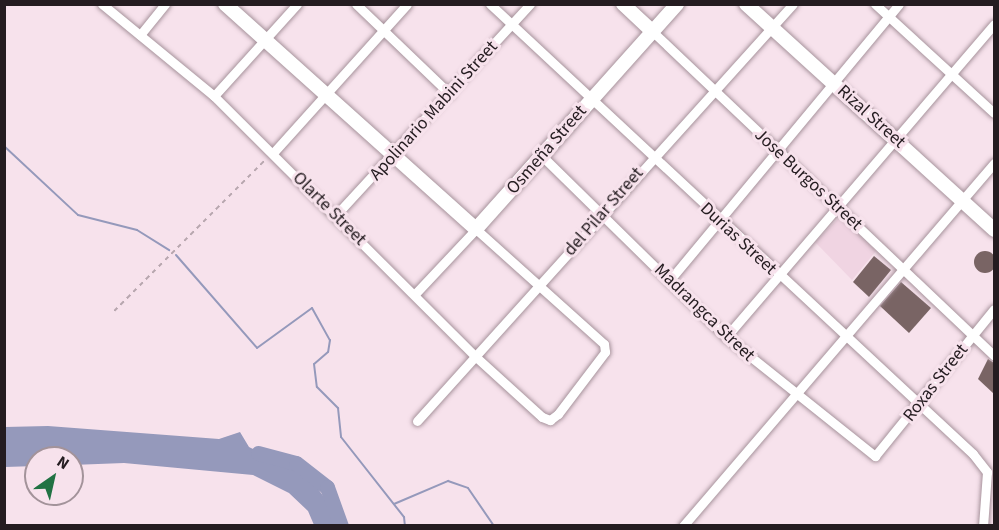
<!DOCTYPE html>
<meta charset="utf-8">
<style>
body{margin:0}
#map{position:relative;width:999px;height:530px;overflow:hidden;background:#f7e2ec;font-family:"Source Sans 3",sans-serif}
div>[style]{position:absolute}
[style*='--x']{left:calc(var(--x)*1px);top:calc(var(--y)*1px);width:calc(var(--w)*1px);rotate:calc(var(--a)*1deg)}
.built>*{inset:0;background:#f0d4e2}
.water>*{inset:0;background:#9599bb}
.stream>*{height:2px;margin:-1px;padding:0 1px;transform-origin:1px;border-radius:1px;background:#9599bb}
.river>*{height:15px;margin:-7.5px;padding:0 7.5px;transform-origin:7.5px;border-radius:7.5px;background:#9599bb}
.building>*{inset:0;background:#796464}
.round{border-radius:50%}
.path>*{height:1.5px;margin-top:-0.75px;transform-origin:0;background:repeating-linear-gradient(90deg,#b7a6ae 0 4.5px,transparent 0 9px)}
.roads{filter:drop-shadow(0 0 2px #a7939c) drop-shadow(0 0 2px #a7939c)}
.street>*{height:9px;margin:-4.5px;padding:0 4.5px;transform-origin:4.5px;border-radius:4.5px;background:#fff}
.secondary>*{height:14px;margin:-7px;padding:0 7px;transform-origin:7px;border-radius:7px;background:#fff}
span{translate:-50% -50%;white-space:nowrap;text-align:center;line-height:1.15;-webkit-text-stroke:6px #f7e2ec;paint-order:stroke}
.street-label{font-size:18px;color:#241c20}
.frame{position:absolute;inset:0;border:6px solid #241c20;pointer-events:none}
.north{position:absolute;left:24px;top:446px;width:60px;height:60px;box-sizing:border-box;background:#f7e2ec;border:2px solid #a3939a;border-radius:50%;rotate:34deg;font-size:16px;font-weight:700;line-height:24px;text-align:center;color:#241c20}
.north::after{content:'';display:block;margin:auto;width:21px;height:27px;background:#217243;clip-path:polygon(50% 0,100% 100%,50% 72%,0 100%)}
</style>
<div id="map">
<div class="built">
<div style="clip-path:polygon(840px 217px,876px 251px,852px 280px,815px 242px)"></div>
</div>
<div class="water">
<div style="clip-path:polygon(48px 426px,219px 439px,240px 432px,249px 447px,309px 477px,345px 525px,314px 525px,308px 511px,289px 493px,253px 475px,124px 463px,72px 465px,72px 458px,36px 458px,36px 466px,5px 467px,5px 427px)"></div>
</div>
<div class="stream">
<div style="--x:4;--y:146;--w:101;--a:43"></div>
<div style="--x:78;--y:215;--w:61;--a:14.3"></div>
<div style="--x:137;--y:230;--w:38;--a:32"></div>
<div style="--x:176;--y:255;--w:123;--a:48.9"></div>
<div style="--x:257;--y:348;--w:68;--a:-36"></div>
<div style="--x:312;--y:308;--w:37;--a:61"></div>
<div style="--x:330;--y:340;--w:12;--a:99"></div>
<div style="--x:328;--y:352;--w:18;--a:139"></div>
<div style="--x:314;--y:364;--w:23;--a:83"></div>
<div style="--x:317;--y:387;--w:30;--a:45"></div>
<div style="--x:338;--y:408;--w:29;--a:84"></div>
<div style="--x:341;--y:437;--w:102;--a:51.8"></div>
<div style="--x:404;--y:517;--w:9;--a:84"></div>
<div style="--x:394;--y:504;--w:59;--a:-23.1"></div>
<div style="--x:448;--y:481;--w:21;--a:19"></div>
<div style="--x:468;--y:488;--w:46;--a:55.6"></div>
</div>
<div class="river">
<div style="--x:258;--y:453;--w:39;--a:15"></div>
<div style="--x:296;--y:463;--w:39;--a:38"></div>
<div style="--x:327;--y:487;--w:41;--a:70.3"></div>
</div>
<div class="building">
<div class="round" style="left:974px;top:251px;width:22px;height:22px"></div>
<div style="clip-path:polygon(874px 256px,891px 270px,869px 297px,853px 282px)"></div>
<div style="clip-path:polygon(901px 282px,931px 308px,909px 333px,880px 306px)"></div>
<div style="clip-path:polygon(988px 359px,994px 363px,994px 394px,978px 379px)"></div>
</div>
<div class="path">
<div style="--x:114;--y:311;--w:215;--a:-45"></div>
</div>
<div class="roads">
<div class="street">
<div style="--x:102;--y:4;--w:145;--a:39.4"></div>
<div style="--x:214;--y:96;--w:370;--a:44.9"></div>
<div style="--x:476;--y:357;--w:89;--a:42.3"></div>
<div style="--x:542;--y:417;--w:9;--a:21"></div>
<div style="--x:550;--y:420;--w:10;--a:-37"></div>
<div style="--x:558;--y:414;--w:78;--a:-52.8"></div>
<div style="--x:605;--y:352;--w:8;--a:-97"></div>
<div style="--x:604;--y:344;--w:172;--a:-138.1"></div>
<div style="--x:476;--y:229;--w:89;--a:133.2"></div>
<div style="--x:356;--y:4;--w:130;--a:43.8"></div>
<div style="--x:490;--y:4;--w:660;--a:42.97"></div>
<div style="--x:973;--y:454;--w:23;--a:52"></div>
<div style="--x:987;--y:472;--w:54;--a:94.2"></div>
<div style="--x:875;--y:4;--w:161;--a:42.5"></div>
<div style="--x:652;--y:31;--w:471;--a:43.5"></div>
<div style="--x:140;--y:35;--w:40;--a:-51"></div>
<div style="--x:214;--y:96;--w:124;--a:-47.9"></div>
<div style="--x:273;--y:153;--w:200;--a:-48"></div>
<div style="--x:542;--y:156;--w:258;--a:44.5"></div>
<div style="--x:726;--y:337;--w:191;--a:38.6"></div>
<div style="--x:875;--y:456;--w:189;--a:-51"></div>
<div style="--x:336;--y:215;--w:287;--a:-47.4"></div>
<div style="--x:669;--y:281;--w:360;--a:-50.3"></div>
<div style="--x:726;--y:337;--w:412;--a:-49.4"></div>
<div style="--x:417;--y:421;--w:561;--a:-47.96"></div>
<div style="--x:683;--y:526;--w:478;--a:-49.4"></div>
</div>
<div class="secondary">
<div style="--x:225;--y:4;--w:337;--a:41.9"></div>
<div style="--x:476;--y:229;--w:302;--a:-48.2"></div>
<div style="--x:623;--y:4;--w:40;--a:43"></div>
<div style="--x:746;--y:4;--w:336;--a:42.3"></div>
</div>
</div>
<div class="street-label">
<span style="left:434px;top:111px;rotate:-48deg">Apolinario Mabini Street</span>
<span style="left:871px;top:117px;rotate:42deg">Rizal Street</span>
<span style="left:547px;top:150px;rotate:-49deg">Osmeña Street</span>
<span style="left:808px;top:180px;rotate:43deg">Jose Burgos Street</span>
<span style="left:329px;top:209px;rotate:45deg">Olarte Street</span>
<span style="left:604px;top:212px;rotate:-49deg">del Pilar Street</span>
<span style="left:738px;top:239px;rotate:43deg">Durias Street</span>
<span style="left:704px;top:313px;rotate:44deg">Madrangca Street</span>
<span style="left:936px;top:383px;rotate:-52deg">Roxas Street</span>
</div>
<div class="frame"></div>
<div class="north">N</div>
</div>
